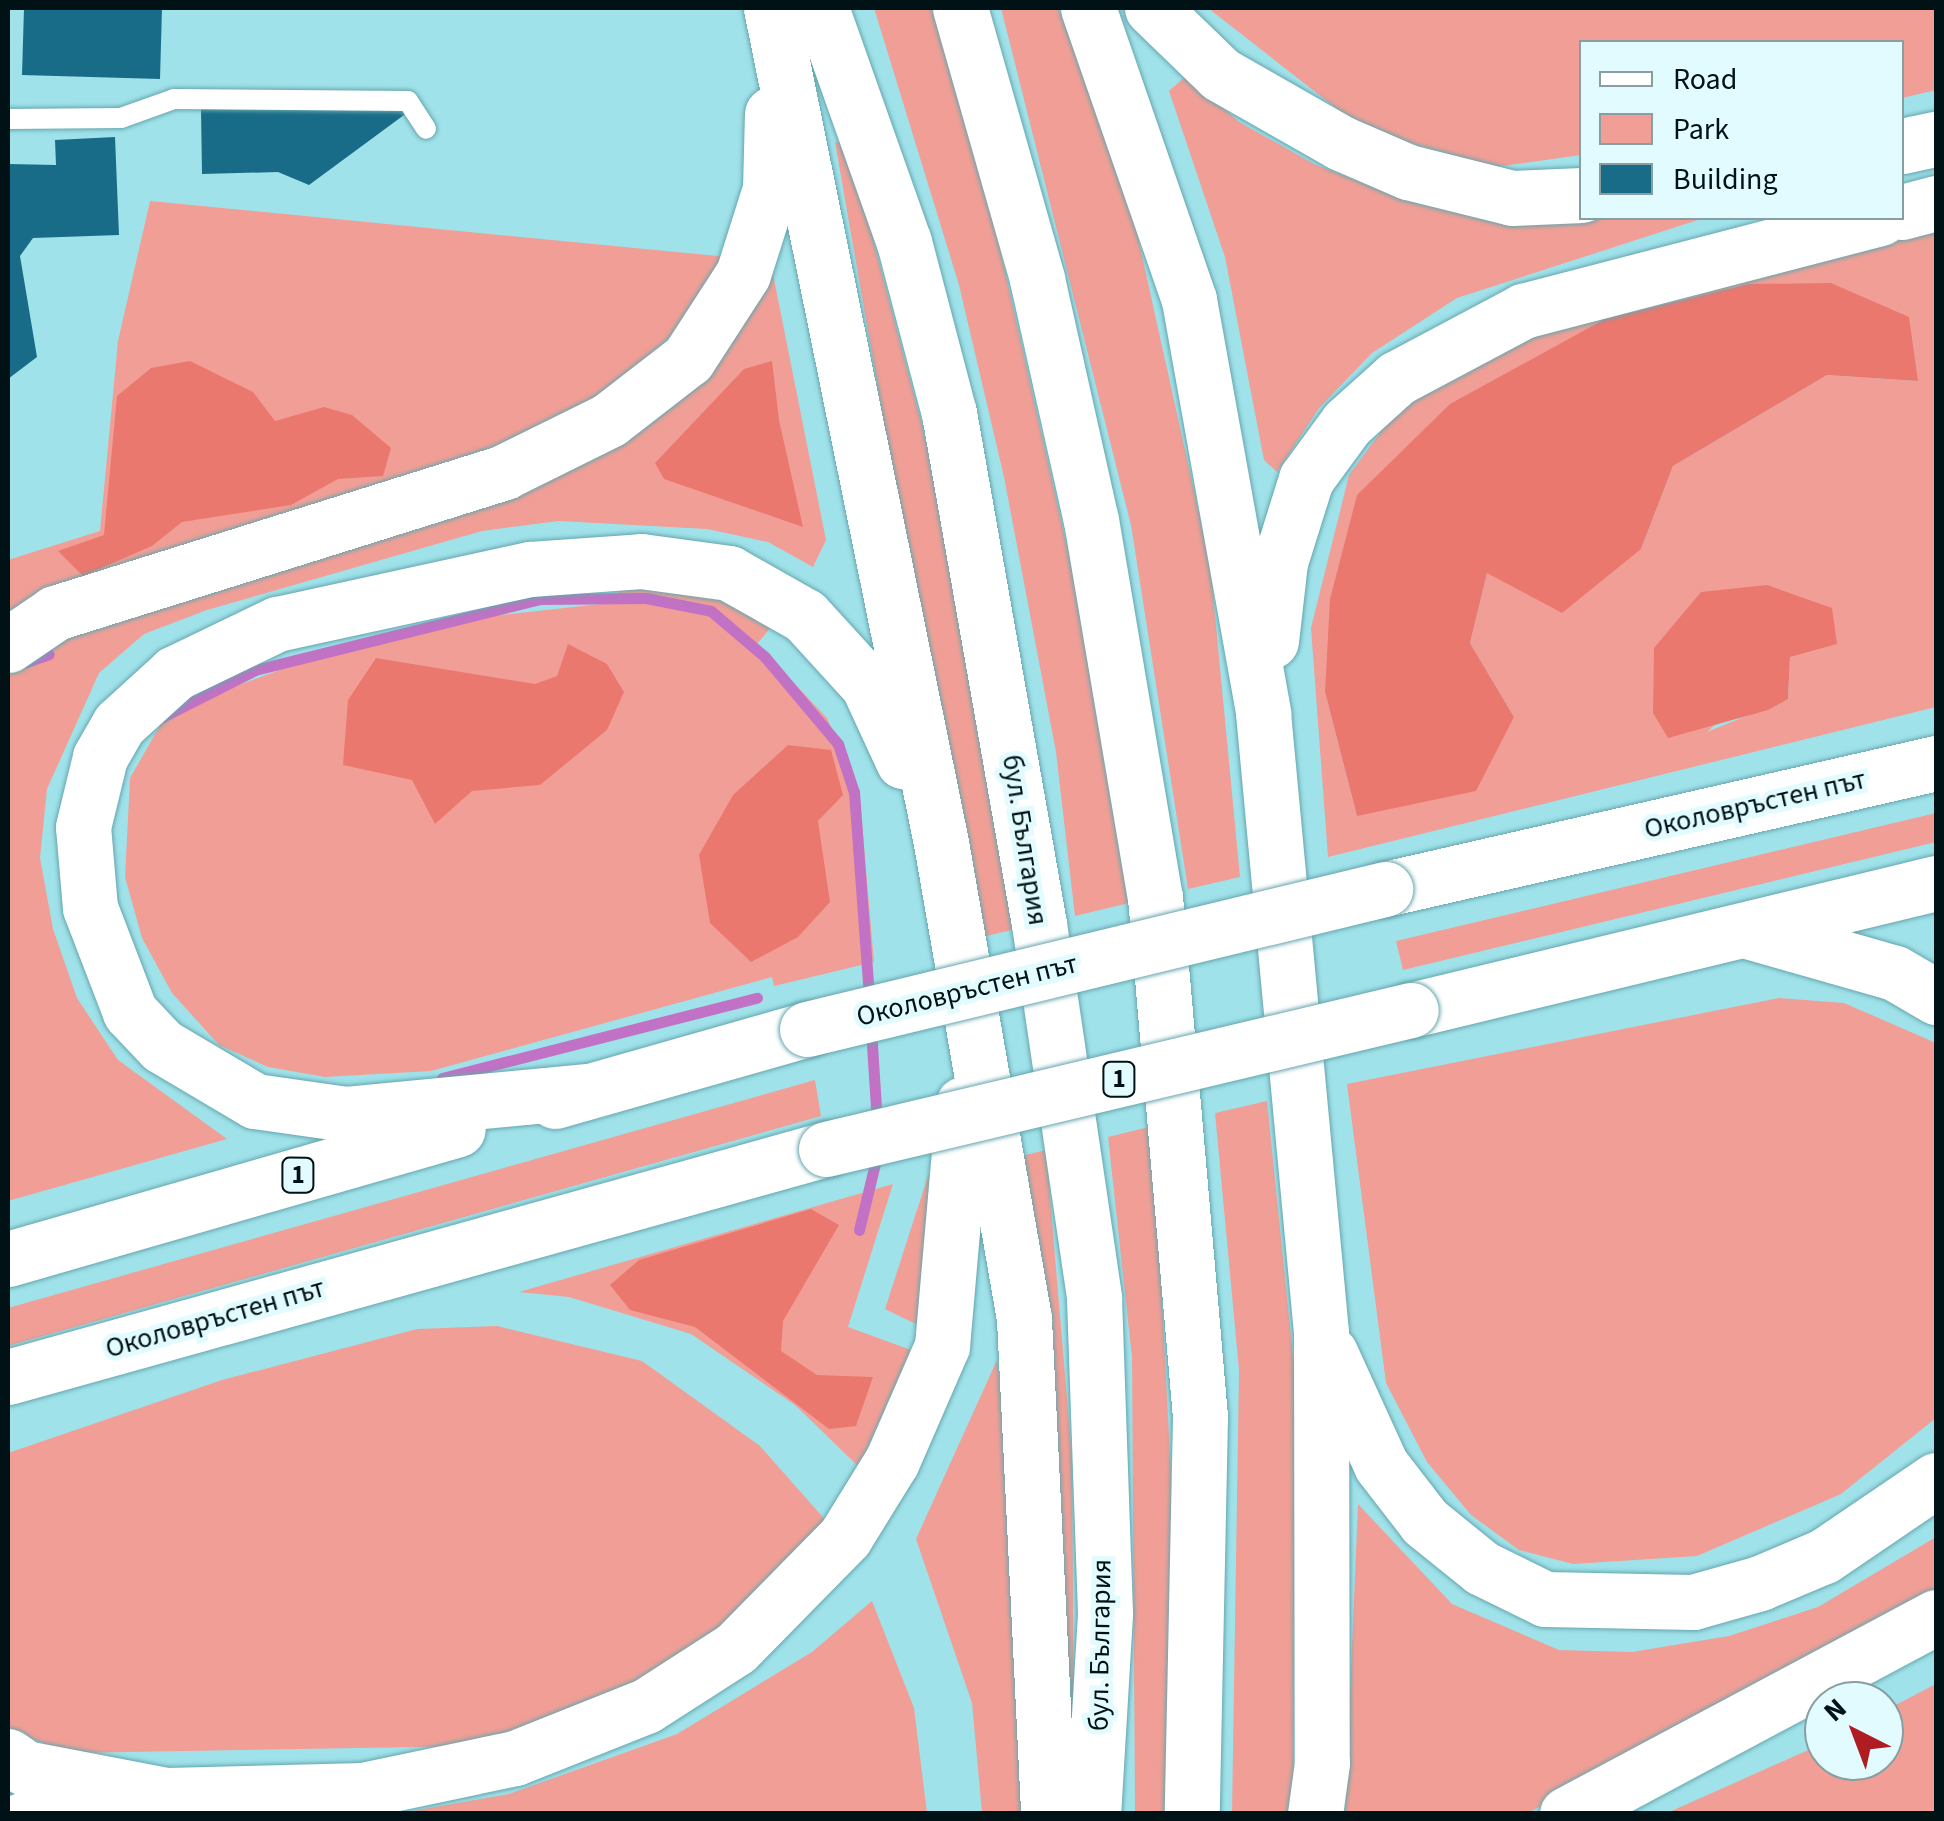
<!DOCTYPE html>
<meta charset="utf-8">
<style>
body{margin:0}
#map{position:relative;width:1944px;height:1821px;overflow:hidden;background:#a0e2ea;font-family:"Source Sans 3",sans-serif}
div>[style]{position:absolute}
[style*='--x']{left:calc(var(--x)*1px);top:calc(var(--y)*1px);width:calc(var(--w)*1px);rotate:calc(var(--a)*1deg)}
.green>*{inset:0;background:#f19f96}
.forest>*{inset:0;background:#eb786f}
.stream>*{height:11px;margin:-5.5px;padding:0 5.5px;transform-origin:5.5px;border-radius:5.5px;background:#c172c4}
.building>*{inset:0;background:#186c88}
.roads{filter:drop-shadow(0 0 2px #66a6ae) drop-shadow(0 0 2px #66a6ae)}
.service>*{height:20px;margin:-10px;padding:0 10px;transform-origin:10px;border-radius:10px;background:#fff}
.minor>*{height:42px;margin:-21px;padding:0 21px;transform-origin:21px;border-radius:21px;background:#fff}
.secondary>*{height:55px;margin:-27.5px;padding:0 27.5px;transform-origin:27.5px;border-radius:27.5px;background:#fff}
.trunk>*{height:55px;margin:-27.5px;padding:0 27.5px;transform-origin:27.5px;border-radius:27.5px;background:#fff}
.bridges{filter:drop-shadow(0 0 2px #66a6ae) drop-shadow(0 0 2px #66a6ae)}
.trunk-bridge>*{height:55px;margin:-27.5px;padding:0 27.5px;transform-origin:27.5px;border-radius:27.5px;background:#fff}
span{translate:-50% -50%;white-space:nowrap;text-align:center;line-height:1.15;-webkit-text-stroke:10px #e2fbfe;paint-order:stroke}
.shield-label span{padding:2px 8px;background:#e2fbfe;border:2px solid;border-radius:8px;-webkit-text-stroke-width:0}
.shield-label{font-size:25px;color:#001215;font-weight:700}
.street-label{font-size:28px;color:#001215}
.frame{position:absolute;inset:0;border:10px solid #001215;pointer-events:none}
.legend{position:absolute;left:1579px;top:40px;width:325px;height:180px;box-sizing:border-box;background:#e2fbfe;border:2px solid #889ea1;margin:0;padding:12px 18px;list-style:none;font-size:30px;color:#001215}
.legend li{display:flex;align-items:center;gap:20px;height:50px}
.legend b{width:50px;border:2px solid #889ea1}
.north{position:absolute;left:1804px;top:1681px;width:100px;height:100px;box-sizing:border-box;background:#e2fbfe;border:2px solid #889ea1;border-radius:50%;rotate:318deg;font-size:28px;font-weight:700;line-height:40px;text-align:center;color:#001215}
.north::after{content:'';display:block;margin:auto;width:35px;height:45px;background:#af1d22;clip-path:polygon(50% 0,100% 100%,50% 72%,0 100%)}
</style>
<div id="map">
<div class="green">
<div style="clip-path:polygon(874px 8px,934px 8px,990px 204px,1092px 658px,1129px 903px,1075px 916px,1056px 752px,1004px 477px,959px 285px)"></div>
<div style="clip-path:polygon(1001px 8px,1058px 8px,1127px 188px,1210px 563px,1240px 877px,1188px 889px,1131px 525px)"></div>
<div style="clip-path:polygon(1208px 8px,1936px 8px,1936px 90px,1902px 98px,1902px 42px,1582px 42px,1581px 155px,1495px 167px,1364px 130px)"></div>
<div style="clip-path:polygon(1187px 75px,1239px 122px,1314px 164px,1398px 196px,1564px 218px,1704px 218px,1457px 298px,1372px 353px,1319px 408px,1277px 472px,1264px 460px,1225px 257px,1169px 91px)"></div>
<div style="clip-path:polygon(835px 142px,848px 144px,958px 562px,1020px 928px,974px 939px)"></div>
<div style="clip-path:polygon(150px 201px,728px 257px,672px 335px,619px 384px,548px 428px,8px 611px,8px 560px,100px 531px,118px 341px)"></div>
<div style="clip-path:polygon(evenodd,1936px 223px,1936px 707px,1328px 857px,1311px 628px,1349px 475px,1383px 429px,1430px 381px,1548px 324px,1936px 223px,1831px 283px,1918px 381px,1827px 375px,1673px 466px,1641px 549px,1487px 573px,1470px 643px,1514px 717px,1357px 816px,1325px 692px,1831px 283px,1936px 223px,1790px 657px,1788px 699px,1707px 732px,1790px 657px)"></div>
<div style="clip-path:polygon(772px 269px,826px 540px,813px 567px,768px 542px,707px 529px,559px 521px,482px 531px,207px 610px,144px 634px,99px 673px,47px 789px,40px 858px,53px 929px,77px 998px,118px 1060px,227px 1139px,8px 1201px,8px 671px,48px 641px,444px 518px)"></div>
<div style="clip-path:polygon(619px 582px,716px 588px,776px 621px,757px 644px,827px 718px,859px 789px,874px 962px,774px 986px,772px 977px,431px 1071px,325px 1077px,268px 1067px,219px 1045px,172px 993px,142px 938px,125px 877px,130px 778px,162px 722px,190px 703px,337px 649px,475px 618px,618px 602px)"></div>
<div style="clip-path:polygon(1936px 813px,1936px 842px,1403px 970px,1396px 941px)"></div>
<div style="clip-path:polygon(1779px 998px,1844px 1003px,1936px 1043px,1936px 1418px,1841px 1494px,1697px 1556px,1573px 1564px,1519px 1550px,1471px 1515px,1427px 1462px,1386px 1383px,1347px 1084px)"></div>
<div style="clip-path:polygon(815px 1080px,821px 1116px,8px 1346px,8px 1308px)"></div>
<div style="clip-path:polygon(1267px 1101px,1296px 1386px,1293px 1813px,1232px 1813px,1239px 1370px,1215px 1113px)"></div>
<div style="clip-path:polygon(1153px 1126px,1172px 1495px,1167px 1813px,1135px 1813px,1132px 1357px,1108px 1137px)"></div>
<div style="clip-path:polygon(1046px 1150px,1072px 1458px,1074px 1756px,1017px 1157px)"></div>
<div style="clip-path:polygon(946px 1172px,918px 1325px,885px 1309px,928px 1176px)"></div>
<div style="clip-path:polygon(893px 1184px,848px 1327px,911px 1350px,859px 1467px,795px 1405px,691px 1334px,569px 1297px,519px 1292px)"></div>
<div style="clip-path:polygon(497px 1326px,642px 1361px,760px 1446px,836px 1532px,655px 1680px,476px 1746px,70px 1753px,8px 1730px,8px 1453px,222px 1380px,417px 1329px)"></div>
<div style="clip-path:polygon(997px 1360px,1019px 1553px,1023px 1813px,982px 1813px,972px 1703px,916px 1539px)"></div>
<div style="clip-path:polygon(1358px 1504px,1452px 1604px,1559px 1650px,1632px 1652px,1729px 1636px,1818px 1607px,1936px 1537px,1936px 1596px,1528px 1813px,1345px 1814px)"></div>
<div style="clip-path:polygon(872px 1601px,914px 1708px,927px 1813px,401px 1813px,509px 1794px,677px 1734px,812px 1652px)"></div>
<div style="clip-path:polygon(1936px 1684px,1936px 1813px,1667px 1813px,1824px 1743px,1824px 1761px,1884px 1761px,1884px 1711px)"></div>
</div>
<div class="forest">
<div style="clip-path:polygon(1831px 283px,1909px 317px,1918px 381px,1827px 375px,1673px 466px,1641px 549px,1562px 613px,1487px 573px,1470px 643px,1514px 717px,1476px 791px,1357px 816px,1325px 692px,1330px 599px,1357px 495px,1450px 404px,1605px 319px,1749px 284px)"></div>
<div style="clip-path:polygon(190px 361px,253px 392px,275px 421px,324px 407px,352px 415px,391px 448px,383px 476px,338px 479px,291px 505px,182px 522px,152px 546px,83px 576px,58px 551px,104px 535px,117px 396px,151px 368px)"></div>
<div style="clip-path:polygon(772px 361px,779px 420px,803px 527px,664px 479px,655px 463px,744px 369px)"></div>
<div style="clip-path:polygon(1767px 585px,1832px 608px,1837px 644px,1790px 657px,1788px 699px,1768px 710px,1668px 738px,1653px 713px,1654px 648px,1701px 592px)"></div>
<div style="clip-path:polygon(568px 644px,607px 664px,624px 692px,607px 730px,540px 785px,472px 791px,435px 824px,412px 780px,343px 765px,348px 700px,376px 658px,535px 684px,557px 676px)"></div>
<div style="clip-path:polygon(788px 745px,831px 750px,843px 795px,818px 821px,830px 902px,798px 937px,751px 962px,710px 923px,699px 855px,733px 795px)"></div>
<div style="clip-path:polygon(811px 1209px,839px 1225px,783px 1321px,781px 1351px,817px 1375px,873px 1377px,856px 1426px,829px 1429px,695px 1327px,630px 1310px,610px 1285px,639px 1260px)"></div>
</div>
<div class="stream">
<div style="--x:26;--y:662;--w:24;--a:-19"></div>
<div style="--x:162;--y:717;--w:104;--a:-26.8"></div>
<div style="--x:255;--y:670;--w:293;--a:-14"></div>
<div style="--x:539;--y:599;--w:107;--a:-0.5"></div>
<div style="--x:646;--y:598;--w:66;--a:11.3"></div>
<div style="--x:711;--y:611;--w:71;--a:40.4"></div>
<div style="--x:765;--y:657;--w:114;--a:50"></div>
<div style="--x:838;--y:744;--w:51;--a:71.6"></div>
<div style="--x:854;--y:792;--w:206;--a:85.8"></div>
<div style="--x:871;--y:1030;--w:92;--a:86.3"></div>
<div style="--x:442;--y:1078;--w:325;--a:-14.3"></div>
<div style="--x:859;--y:1230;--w:77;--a:-76.5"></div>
</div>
<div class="building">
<div style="clip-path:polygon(24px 8px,162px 8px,160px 79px,22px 75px)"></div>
<div style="clip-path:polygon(404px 105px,404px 115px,309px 185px,278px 172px,202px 174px,201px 109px)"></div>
<div style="clip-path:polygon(115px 137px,119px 235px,33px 238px,20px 256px,37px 357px,8px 379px,8px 164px,56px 165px,55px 140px)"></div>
</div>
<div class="roads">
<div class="service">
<div style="--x:8;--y:119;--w:113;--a:-0.5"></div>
<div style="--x:121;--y:118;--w:56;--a:-19.7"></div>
<div style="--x:174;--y:99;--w:234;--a:0.5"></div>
<div style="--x:408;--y:101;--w:33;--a:57"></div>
</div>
<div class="minor">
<div style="--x:21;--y:1814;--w:117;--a:-7.4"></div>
</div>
<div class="secondary">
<div style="--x:821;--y:8;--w:248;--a:70.5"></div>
<div style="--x:904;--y:242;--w:177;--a:75.3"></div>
<div style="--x:949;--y:413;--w:519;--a:80.01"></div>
<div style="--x:1039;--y:924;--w:378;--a:81.6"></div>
<div style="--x:1094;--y:1298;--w:316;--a:88"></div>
<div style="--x:1105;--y:1614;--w:200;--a:93.4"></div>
<div style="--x:960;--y:8;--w:282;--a:74.1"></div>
<div style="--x:1037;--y:279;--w:247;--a:77.4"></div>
<div style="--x:1091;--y:520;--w:382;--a:80.4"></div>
<div style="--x:1155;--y:897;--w:522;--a:85.05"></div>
<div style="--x:1200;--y:1417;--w:397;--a:91.2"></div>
</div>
<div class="trunk">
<div style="--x:771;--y:8;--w:852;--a:78.49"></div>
<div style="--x:941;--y:843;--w:483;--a:80.1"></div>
<div style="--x:1024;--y:1319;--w:496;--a:87.2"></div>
<div style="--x:1088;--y:8;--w:309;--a:70.9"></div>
<div style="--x:1189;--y:300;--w:420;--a:79.8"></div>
<div style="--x:1263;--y:713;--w:622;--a:84.65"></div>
<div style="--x:1321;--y:1332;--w:431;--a:89.9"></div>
<div style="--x:1322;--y:1763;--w:51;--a:97.8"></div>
<div style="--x:1152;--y:8;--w:95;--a:44.1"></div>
<div style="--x:1220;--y:74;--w:139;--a:29.7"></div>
<div style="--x:1341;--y:143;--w:73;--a:23.4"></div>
<div style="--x:1408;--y:172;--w:107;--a:14"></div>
<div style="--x:1512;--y:198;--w:70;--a:-2.5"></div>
<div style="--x:1902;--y:146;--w:35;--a:-12"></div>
<div style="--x:1902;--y:212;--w:35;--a:-15"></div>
<div style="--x:1271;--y:641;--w:80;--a:-83.5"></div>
<div style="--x:1280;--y:562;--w:87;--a:-72.6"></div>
<div style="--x:1306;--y:479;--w:69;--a:-53.8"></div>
<div style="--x:1347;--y:423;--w:67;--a:-42"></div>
<div style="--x:1397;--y:378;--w:143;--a:-28"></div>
<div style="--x:1523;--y:311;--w:369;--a:-14.6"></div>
<div style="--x:8;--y:645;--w:57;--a:-34.2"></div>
<div style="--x:55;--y:613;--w:471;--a:-17.4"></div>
<div style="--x:504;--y:472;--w:117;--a:-26.3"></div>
<div style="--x:609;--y:420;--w:100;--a:-37.7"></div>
<div style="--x:688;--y:359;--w:101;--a:-57.1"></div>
<div style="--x:743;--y:274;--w:89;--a:-72.4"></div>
<div style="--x:770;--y:189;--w:75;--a:-88.5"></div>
<div style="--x:1385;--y:889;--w:565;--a:-12.88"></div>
<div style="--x:1744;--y:930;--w:157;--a:15.9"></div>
<div style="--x:1895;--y:973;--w:48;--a:30.3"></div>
<div style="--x:1411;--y:1010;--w:540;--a:-13.6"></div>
<div style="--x:588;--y:1091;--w:243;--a:174.6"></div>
<div style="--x:346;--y:1114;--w:92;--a:-171.9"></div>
<div style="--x:255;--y:1101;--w:108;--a:-149.4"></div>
<div style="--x:162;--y:1046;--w:47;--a:-133.3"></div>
<div style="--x:130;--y:1012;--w:111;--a:-111"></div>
<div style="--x:90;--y:908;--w:81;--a:-94.9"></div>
<div style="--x:83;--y:827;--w:72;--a:-76.3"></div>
<div style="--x:100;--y:757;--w:38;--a:-60"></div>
<div style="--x:119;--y:724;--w:76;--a:-42.3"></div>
<div style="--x:175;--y:673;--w:113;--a:-25.7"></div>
<div style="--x:277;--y:624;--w:259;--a:-12.3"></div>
<div style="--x:530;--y:569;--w:111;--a:-4.1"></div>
<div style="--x:641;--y:561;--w:89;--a:7.8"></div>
<div style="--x:729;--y:573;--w:87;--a:29.5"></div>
<div style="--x:805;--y:616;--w:93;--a:47.6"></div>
<div style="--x:868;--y:685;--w:84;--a:65.3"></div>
<div style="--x:555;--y:1101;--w:262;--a:-15.9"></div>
<div style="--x:8;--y:1259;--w:468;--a:-16.1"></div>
<div style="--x:1330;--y:1353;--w:123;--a:65.5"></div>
<div style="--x:1381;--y:1465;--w:72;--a:52.3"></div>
<div style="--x:1425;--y:1522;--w:73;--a:38.9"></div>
<div style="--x:1482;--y:1568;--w:70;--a:26.2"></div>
<div style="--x:1545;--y:1599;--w:148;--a:1.2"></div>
<div style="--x:1693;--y:1602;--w:70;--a:-15.8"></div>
<div style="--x:1760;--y:1583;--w:69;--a:-22.9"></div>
<div style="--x:1824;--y:1556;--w:135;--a:-34.2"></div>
<div style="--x:8;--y:1377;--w:849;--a:-15.57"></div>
<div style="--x:8;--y:1756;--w:21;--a:35"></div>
<div style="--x:25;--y:1768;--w:145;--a:10.8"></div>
<div style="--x:167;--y:1795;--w:196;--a:-1.5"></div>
<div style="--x:363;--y:1790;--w:155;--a:-11.9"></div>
<div style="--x:515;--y:1758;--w:141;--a:-21.7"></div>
<div style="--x:646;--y:1706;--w:107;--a:-32.8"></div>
<div style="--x:736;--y:1648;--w:156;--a:-45.5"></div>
<div style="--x:845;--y:1537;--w:89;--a:-58.3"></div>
<div style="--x:892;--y:1461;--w:125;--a:-66.5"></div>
<div style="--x:942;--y:1346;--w:243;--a:-85"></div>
<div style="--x:1567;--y:1814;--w:418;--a:-28.1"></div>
</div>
</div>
<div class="bridges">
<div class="trunk-bridge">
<div style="--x:807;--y:1029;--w:595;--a:-13.62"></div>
<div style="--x:826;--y:1149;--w:601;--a:-13.37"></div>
</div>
</div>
<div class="shield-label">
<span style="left:1119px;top:1079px">1</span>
<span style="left:298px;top:1175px">1</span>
</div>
<div class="street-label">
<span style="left:1755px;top:804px;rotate:-13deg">Околовръстен път</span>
<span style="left:1025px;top:840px;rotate:81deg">бул. България</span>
<span style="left:967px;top:990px;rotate:-14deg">Околовръстен път</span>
<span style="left:215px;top:1318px;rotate:-16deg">Околовръстен път</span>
<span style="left:1100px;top:1645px;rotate:-89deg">бул. България</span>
</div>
<div class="frame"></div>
<ul class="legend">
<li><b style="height:12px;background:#fff"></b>Road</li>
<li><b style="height:28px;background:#f19f96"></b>Park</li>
<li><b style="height:28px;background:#186c88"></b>Building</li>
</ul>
<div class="north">N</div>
</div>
